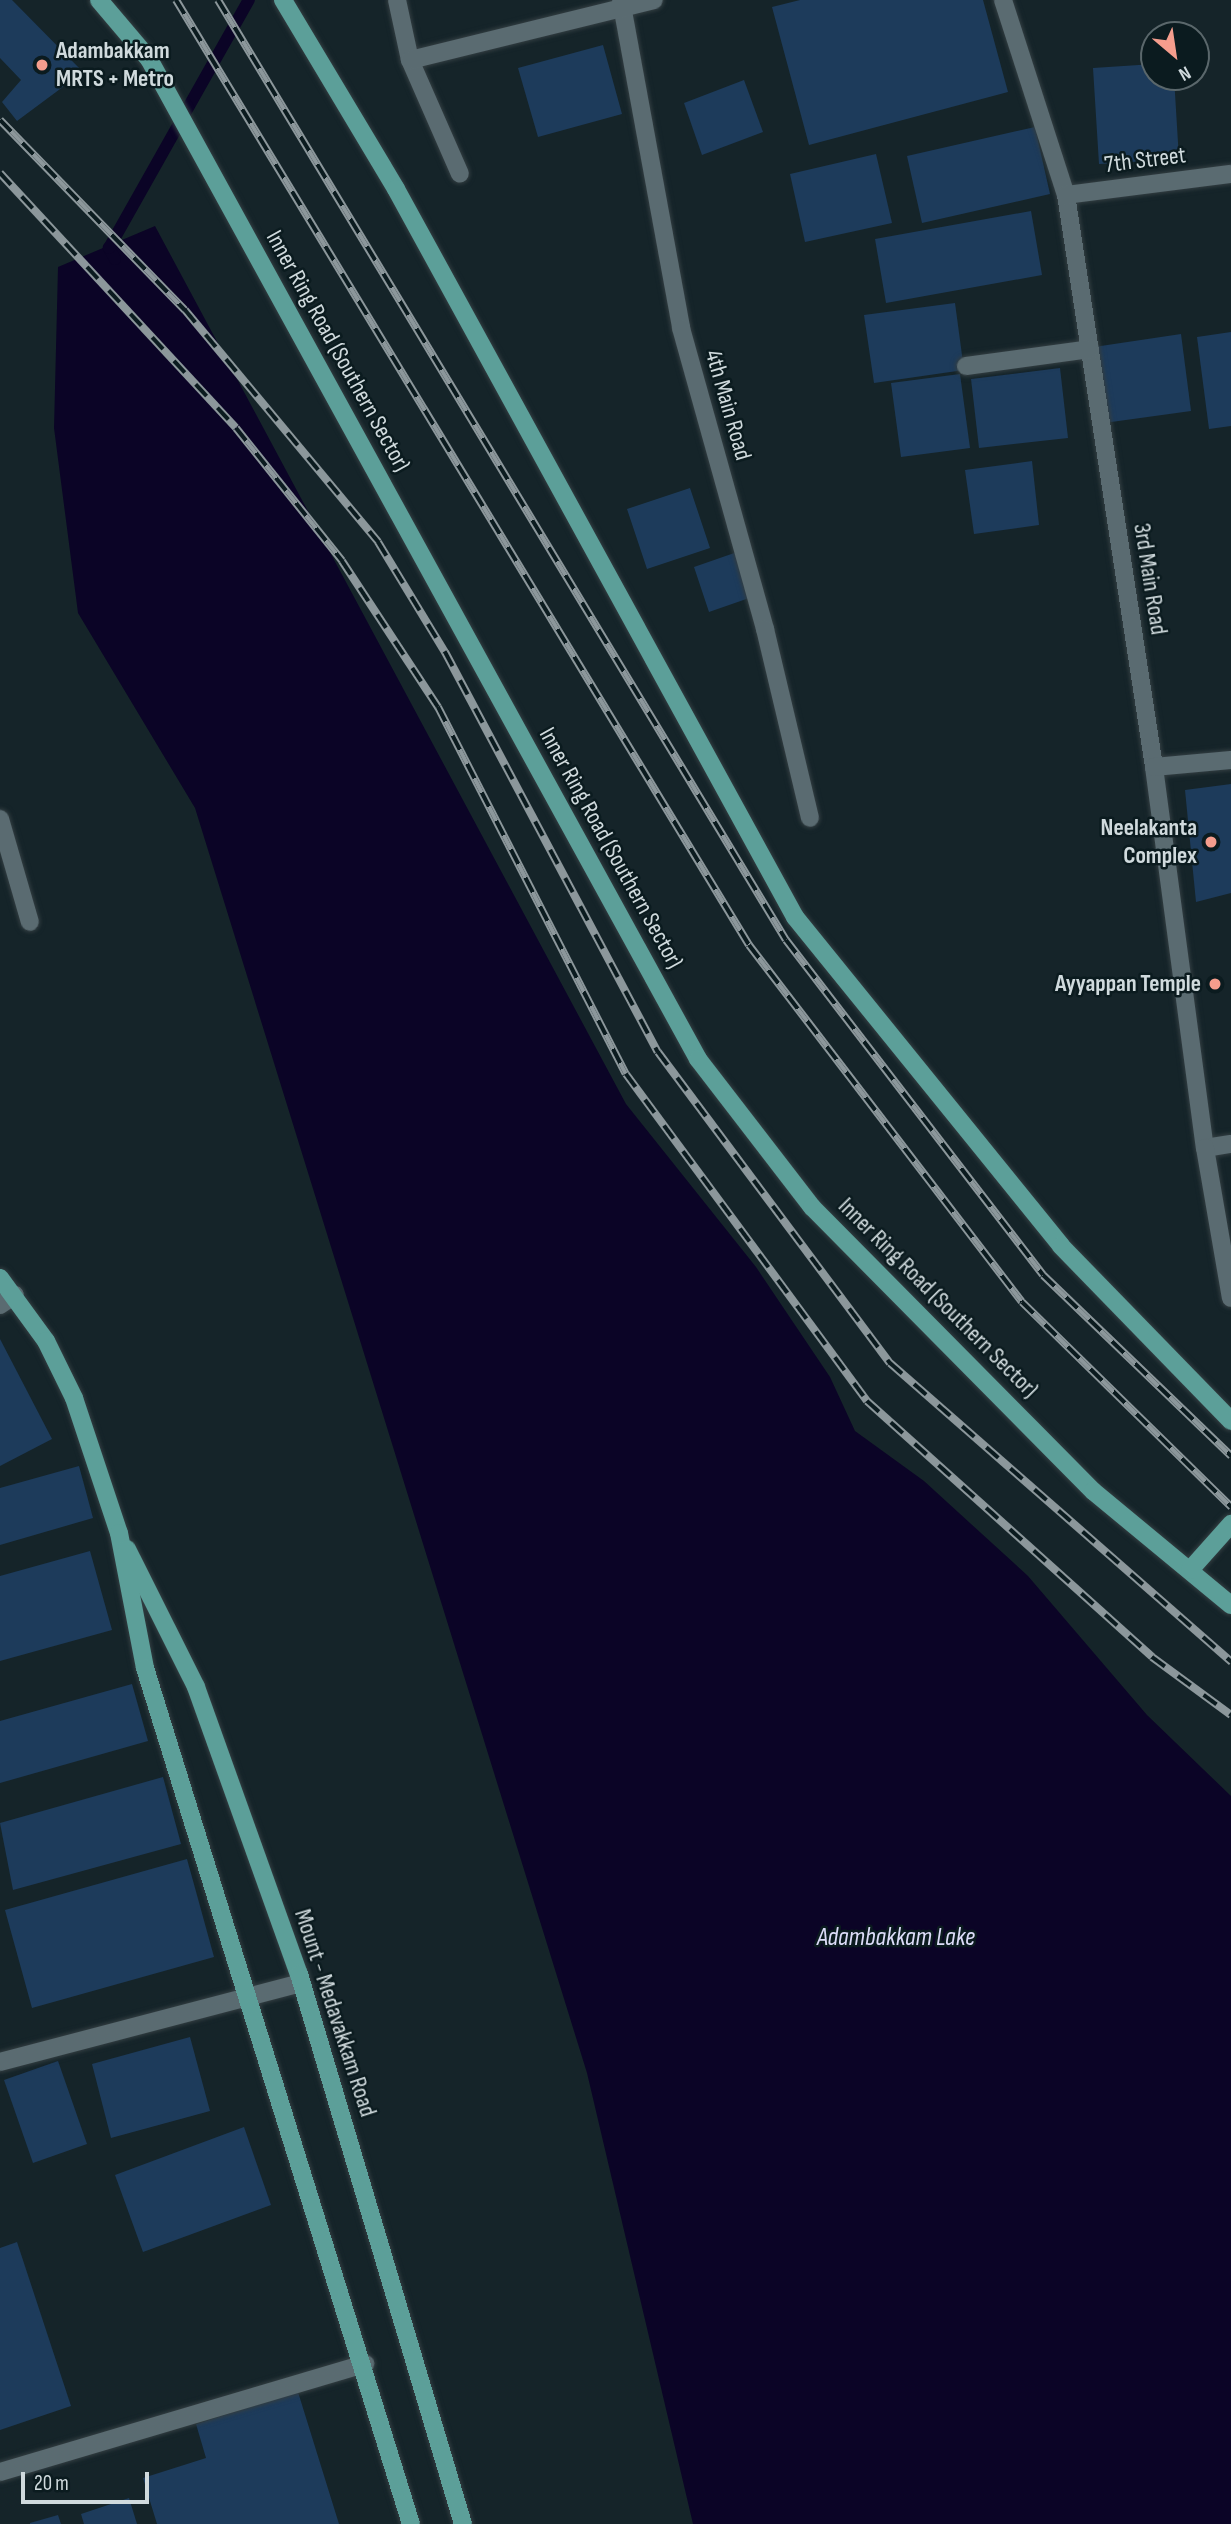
<!DOCTYPE html>
<style>
body{margin:0}
#map{position:relative;width:1231px;height:2524px;overflow:hidden;background:#152429;font-family:"Sofia Sans Condensed",sans-serif}
div>[style]{position:absolute}
[style*='--x']{left:calc(var(--x)*1px);top:calc(var(--y)*1px);width:calc(var(--w)*1px);rotate:calc(var(--a)*1deg)}
.water>*{inset:0;background:#0b0426}
.stream>*{height:12px;margin:-6px;padding:0 6px;transform-origin:6px;border-radius:6px;background:#0b0426}
.building>*{inset:0;background:#1d3b5b}
.roads{filter:drop-shadow(0 0 2px #333e42) drop-shadow(0 0 2px #333e42)}
.street>*{height:18px;margin:-9px;padding:0 9px;transform-origin:9px;border-radius:9px;background:#5a6b71}
.primary>*{height:18px;margin:-9px;padding:0 9px;transform-origin:9px;border-radius:9px;background:#5c9f99}
.rail>*{height:8px;margin-top:-4px;transform-origin:0;background:repeating-linear-gradient(90deg,#0b1b1f 0 16px,#8c979b 0 32px);box-sizing:border-box;border-block:2px solid #8c979b}
.dots>*{width:19px;height:19px;translate:-50% -50%;box-sizing:border-box;border:4px solid #0b1b1f;border-radius:50%}
span{translate:-50% -50%;white-space:nowrap;text-align:center;line-height:1.15;-webkit-text-stroke:5px #0b1b1f;paint-order:stroke}
.poi-label{font-size:24px;color:#d0dadd;font-weight:700}
.left{translate:0 -50%;text-align:left}
.right{translate:-100% -50%;text-align:right}
.street-label{font-size:24px;color:#d0dadd}
.water-label{font-size:26px;color:#dcdcf8;font-style:italic}
.north{position:absolute;left:1140px;top:21px;width:70px;height:70px;box-sizing:border-box;background:#0b1b1f;border:2px solid #5a676b;border-radius:50%;rotate:151deg;font-size:19px;font-weight:700;line-height:28px;text-align:center;color:#d0dadd}
.north::after{content:'';display:block;margin:auto;width:24px;height:32px;background:#f59d8d;clip-path:polygon(50% 0,100% 100%,50% 72%,0 100%)}
.scale{position:absolute;left:21px;top:2472px;width:128px;height:32px;box-sizing:border-box;border:4px solid #d0dadd;border-top:0;padding-left:9px;font-size:21px;line-height:24px;white-space:nowrap;color:#d0dadd;-webkit-text-stroke:5px #0b1b1f;paint-order:stroke}
</style>
<div id="map">
<div class="water">
<div style="clip-path:polygon(155px 226px,626px 1104px,756px 1267px,830px 1377px,855px 1431px,924px 1481px,1028px 1576px,1147px 1715px,1231px 1796px,1231px 2524px,693px 2524px,587px 2073px,195px 808px,78px 613px,54px 428px,58px 267px)"></div>
</div>
<div class="stream">
<div style="--x:115;--y:259;--w:13;--a:-119"></div>
<div style="--x:109;--y:248;--w:285;--a:-60.6"></div>
</div>
<div class="building">
<div style="clip-path:polygon(0 0,12px 0,83px 72px,17px 121px,2px 102px,21px 80px,0 58px)"></div>
<div style="clip-path:polygon(800px 0,983px 0,1008px 92px,809px 145px,772px 7px)"></div>
<div style="clip-path:polygon(603px 45px,622px 114px,538px 137px,518px 68px)"></div>
<div style="clip-path:polygon(1154px 64px,1154px 77px,1174px 77px,1179px 159px,1099px 164px,1093px 68px)"></div>
<div style="clip-path:polygon(744px 80px,763px 132px,702px 155px,684px 103px)"></div>
<div style="clip-path:polygon(1035px 127px,1050px 194px,922px 223px,907px 156px)"></div>
<div style="clip-path:polygon(876px 154px,892px 223px,805px 242px,790px 174px)"></div>
<div style="clip-path:polygon(1031px 211px,1042px 275px,886px 303px,875px 239px)"></div>
<div style="clip-path:polygon(955px 303px,964px 370px,874px 383px,864px 315px)"></div>
<div style="clip-path:polygon(1231px 332px,1231px 426px,1209px 429px,1197px 337px)"></div>
<div style="clip-path:polygon(1181px 334px,1191px 411px,1104px 423px,1094px 347px)"></div>
<div style="clip-path:polygon(1060px 368px,1068px 438px,979px 448px,971px 379px)"></div>
<div style="clip-path:polygon(960px 374px,970px 448px,901px 457px,891px 383px)"></div>
<div style="clip-path:polygon(1032px 461px,1039px 525px,974px 534px,965px 470px)"></div>
<div style="clip-path:polygon(690px 488px,710px 548px,647px 569px,627px 509px)"></div>
<div style="clip-path:polygon(740px 551px,755px 596px,709px 612px,694px 567px)"></div>
<div style="clip-path:polygon(1231px 784px,1231px 893px,1196px 902px,1185px 790px)"></div>
<div style="clip-path:polygon(0 1339px,52px 1439px,0 1466px)"></div>
<div style="clip-path:polygon(79px 1466px,93px 1518px,0 1545px,0 1488px)"></div>
<div style="clip-path:polygon(90px 1551px,112px 1630px,0 1661px,0 1576px)"></div>
<div style="clip-path:polygon(132px 1684px,148px 1741px,0 1783px,0 1721px)"></div>
<div style="clip-path:polygon(163px 1777px,181px 1844px,13px 1890px,0 1823px)"></div>
<div style="clip-path:polygon(187px 1859px,214px 1957px,32px 2008px,5px 1910px)"></div>
<div style="clip-path:polygon(190px 2037px,210px 2111px,111px 2138px,92px 2064px)"></div>
<div style="clip-path:polygon(58px 2061px,87px 2144px,33px 2163px,4px 2080px)"></div>
<div style="clip-path:polygon(244px 2127px,271px 2205px,143px 2252px,115px 2175px)"></div>
<div style="clip-path:polygon(17px 2242px,71px 2406px,0 2430px,0 2248px)"></div>
<div style="clip-path:polygon(298px 2392px,339px 2524px,157px 2524px,143px 2478px,206px 2458px,196px 2424px)"></div>
<div style="clip-path:polygon(129px 2498px,137px 2524px,84px 2524px,81px 2514px)"></div>
<div style="clip-path:polygon(58px 2515px,61px 2524px,30px 2524px,30px 2523px)"></div>
</div>
<div class="roads">
<div class="street">
<div style="--x:397;--y:0;--w:61;--a:77.8"></div>
<div style="--x:410;--y:60;--w:124;--a:66.3"></div>
<div style="--x:621;--y:0;--w:333;--a:79.6"></div>
<div style="--x:681;--y:328;--w:313;--a:74.4"></div>
<div style="--x:765;--y:629;--w:194;--a:76.6"></div>
<div style="--x:1003;--y:0;--w:205;--a:72.1"></div>
<div style="--x:1066;--y:195;--w:579;--a:81.25"></div>
<div style="--x:1154;--y:767;--w:384;--a:82.4"></div>
<div style="--x:1205;--y:1148;--w:26;--a:-9"></div>
<div style="--x:410;--y:60;--w:251;--a:-13.8"></div>
<div style="--x:1066;--y:195;--w:166;--a:-7.3"></div>
<div style="--x:966;--y:366;--w:125;--a:-7.8"></div>
<div style="--x:1154;--y:767;--w:77;--a:-5.2"></div>
<div style="--x:0;--y:819;--w:107;--a:73.8"></div>
<div style="--x:1205;--y:1148;--w:152;--a:80.2"></div>
<div style="--x:0;--y:1305;--w:18;--a:-34"></div>
<div style="--x:0;--y:2062;--w:311;--a:-14.7"></div>
<div style="--x:0;--y:2472;--w:381;--a:-16.5"></div>
</div>
<div class="primary">
<div style="--x:99;--y:0;--w:77;--a:49.7"></div>
<div style="--x:149;--y:59;--w:1141;--a:61.23"></div>
<div style="--x:698;--y:1059;--w:187;--a:52.4"></div>
<div style="--x:812;--y:1207;--w:400;--a:45.3"></div>
<div style="--x:1093;--y:1491;--w:179;--a:39.6"></div>
<div style="--x:283;--y:0;--w:220;--a:59.1"></div>
<div style="--x:396;--y:189;--w:830;--a:61.27"></div>
<div style="--x:795;--y:917;--w:423;--a:51"></div>
<div style="--x:1061;--y:1246;--w:244;--a:45.8"></div>
<div style="--x:0;--y:1278;--w:78;--a:53.9"></div>
<div style="--x:46;--y:1341;--w:64;--a:63.8"></div>
<div style="--x:74;--y:1398;--w:142;--a:71.6"></div>
<div style="--x:119;--y:1533;--w:137;--a:79.1"></div>
<div style="--x:145;--y:1668;--w:896;--a:72.74"></div>
<div style="--x:127;--y:1549;--w:154;--a:63.4"></div>
<div style="--x:196;--y:1687;--w:305;--a:70.3"></div>
<div style="--x:299;--y:1974;--w:574;--a:73.4"></div>
<div style="--x:1190;--y:1570;--w:62;--a:-48.3"></div>
</div>
</div>
<div class="rail">
<div style="--x:176;--y:0;--w:1105;--a:58.77"></div>
<div style="--x:749;--y:945;--w:449;--a:52.6"></div>
<div style="--x:1022;--y:1302;--w:293;--a:44.4"></div>
<div style="--x:218;--y:0;--w:1098;--a:58.86"></div>
<div style="--x:786;--y:940;--w:422;--a:52.5"></div>
<div style="--x:1043;--y:1275;--w:261;--a:43.9"></div>
<div style="--x:0;--y:120;--w:265;--a:45.8"></div>
<div style="--x:185;--y:310;--w:302;--a:50.2"></div>
<div style="--x:378;--y:542;--w:129;--a:58.7"></div>
<div style="--x:445;--y:652;--w:453;--a:62"></div>
<div style="--x:658;--y:1052;--w:388;--a:53.3"></div>
<div style="--x:890;--y:1363;--w:454;--a:41.2"></div>
<div style="--x:0;--y:173;--w:347;--a:47.2"></div>
<div style="--x:236;--y:428;--w:170;--a:51.4"></div>
<div style="--x:342;--y:561;--w:175;--a:56.7"></div>
<div style="--x:438;--y:707;--w:412;--a:62.9"></div>
<div style="--x:626;--y:1074;--w:406;--a:53.6"></div>
<div style="--x:867;--y:1401;--w:383;--a:41.9"></div>
<div style="--x:1152;--y:1657;--w:98;--a:36.3"></div>
</div>
<div class="dots">
<div style="left:42px;top:65px;background:#f59d8d"></div>
<div style="left:1211px;top:842px;background:#f59d8d"></div>
<div style="left:1215px;top:984px;background:#f59d8d"></div>
</div>
<div class="poi-label">
<span class="left" style="left:56px;top:65px">Adambakkam<br>MRTS + Metro</span>
<span class="right" style="left:1197px;top:842px">Neelakanta<br>Complex</span>
<span class="right" style="left:1201px;top:984px">Ayyappan Temple</span>
</div>
<div class="street-label">
<span style="left:1145px;top:160px;rotate:-7deg">7th Street</span>
<span style="left:338px;top:351px;rotate:61deg">Inner Ring Road (Southern Sector)</span>
<span style="left:728px;top:405px;rotate:74deg">4th Main Road</span>
<span style="left:1150px;top:579px;rotate:81deg">3rd Main Road</span>
<span style="left:611px;top:848px;rotate:61deg">Inner Ring Road (Southern Sector)</span>
<span style="left:938px;top:1298px;rotate:45deg">Inner Ring Road (Southern Sector)</span>
<span style="left:335px;top:2013px;rotate:72deg">Mount - Medavakkam Road</span>
</div>
<div class="water-label">
<span style="left:896px;top:1938px">Adambakkam Lake</span>
</div>
<div class="north">N</div>
<div class="scale">20 m</div>
</div>
